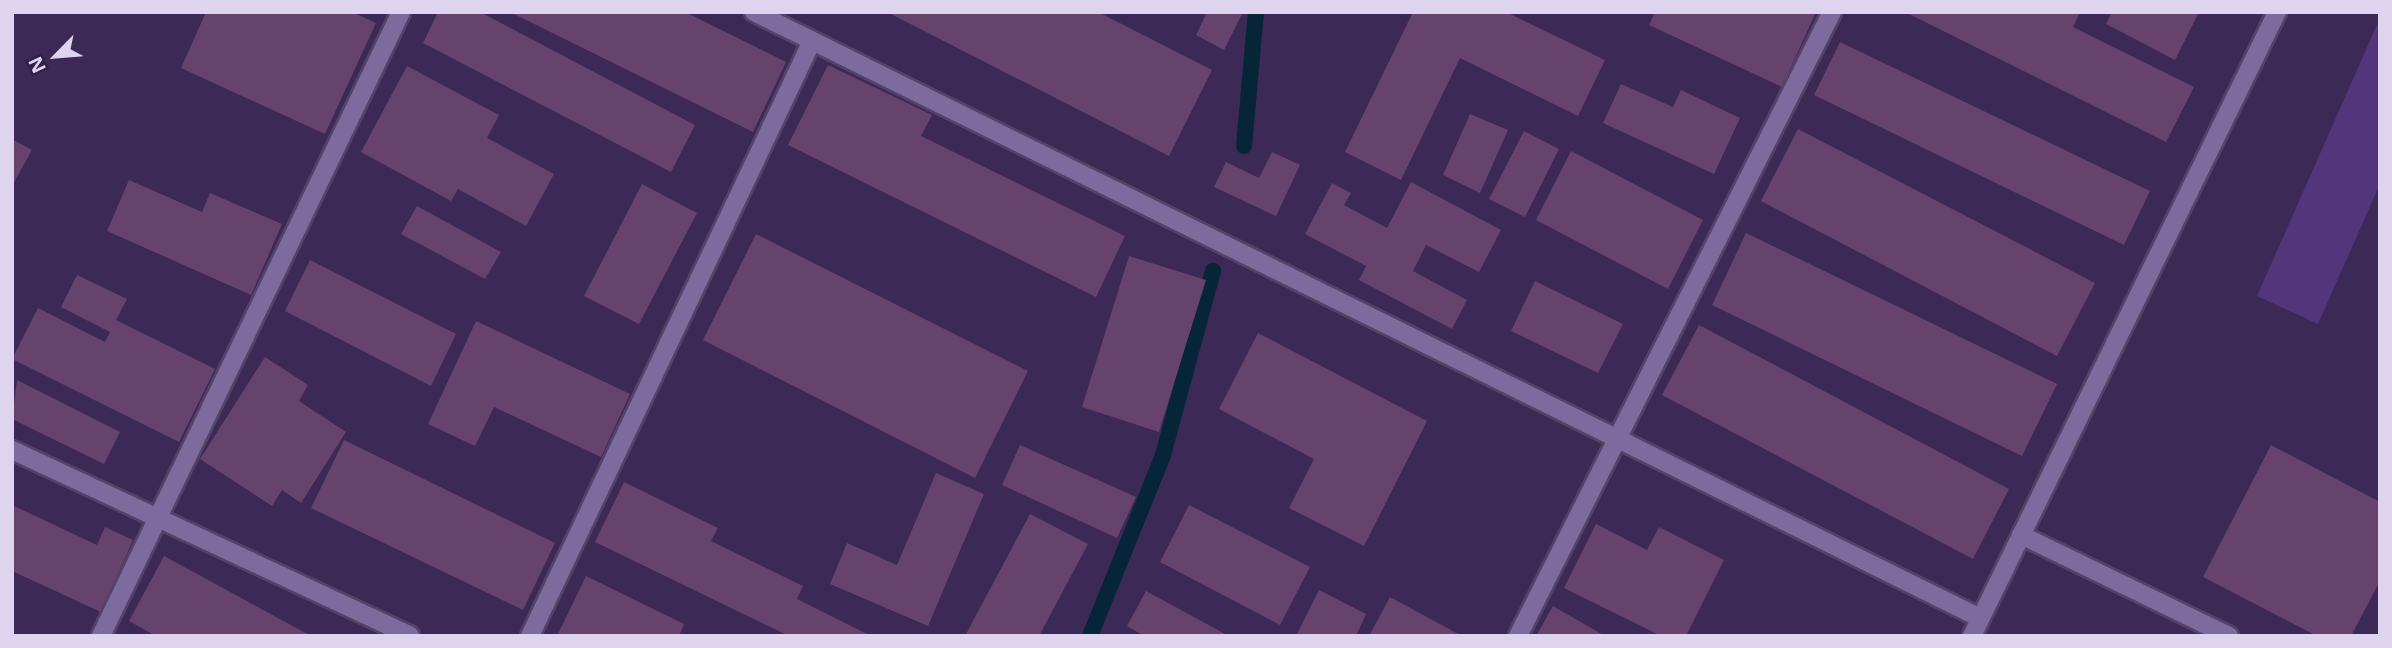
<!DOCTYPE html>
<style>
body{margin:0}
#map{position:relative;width:2392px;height:648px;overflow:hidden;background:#3c2956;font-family:"Noto Sans",sans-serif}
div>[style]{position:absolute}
.green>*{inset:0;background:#53357b}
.stream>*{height:16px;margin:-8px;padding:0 8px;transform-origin:8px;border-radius:8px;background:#072538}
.building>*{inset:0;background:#65436c}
.roads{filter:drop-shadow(2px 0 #544369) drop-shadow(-2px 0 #544369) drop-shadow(0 2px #544369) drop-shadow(0 -2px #544369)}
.street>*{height:18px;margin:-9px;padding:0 9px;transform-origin:9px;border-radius:9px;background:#7e6b9d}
.secondary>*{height:18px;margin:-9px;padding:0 9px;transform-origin:9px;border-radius:9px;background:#7e6b9d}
span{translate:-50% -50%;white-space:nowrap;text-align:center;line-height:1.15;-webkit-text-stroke:5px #321f4b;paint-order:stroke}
.frame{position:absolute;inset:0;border:14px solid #ded4f0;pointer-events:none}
.north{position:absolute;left:21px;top:21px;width:70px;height:70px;-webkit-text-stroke:5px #321f4b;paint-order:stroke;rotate:245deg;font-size:19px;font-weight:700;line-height:28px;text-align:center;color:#ded4f0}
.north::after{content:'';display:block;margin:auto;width:24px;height:32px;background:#ded4f0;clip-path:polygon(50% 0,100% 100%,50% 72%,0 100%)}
</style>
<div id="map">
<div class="green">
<i style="clip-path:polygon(2380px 18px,2380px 184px,2318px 324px,2257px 296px)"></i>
</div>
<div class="stream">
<i style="left:1244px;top:146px;width:135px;rotate:-84.9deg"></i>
<i style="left:1090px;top:636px;width:195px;rotate:-68deg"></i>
<i style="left:1163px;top:455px;width:191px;rotate:-74.8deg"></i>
</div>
<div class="building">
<i style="clip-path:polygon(206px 12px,352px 12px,376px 23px,325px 134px,181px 68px)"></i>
<i style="clip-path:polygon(438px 12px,480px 12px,695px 125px,671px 172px,423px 43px)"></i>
<i style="clip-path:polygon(510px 12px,685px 12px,786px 62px,753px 132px)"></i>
<i style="clip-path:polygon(887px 12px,1098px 12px,1212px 70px,1169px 156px)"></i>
<i style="clip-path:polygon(1207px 12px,1243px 12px,1224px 50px,1196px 35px)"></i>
<i style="clip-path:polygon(1413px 12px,1506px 12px,1605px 60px,1578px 116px,1460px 58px,1401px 180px,1345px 152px)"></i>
<i style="clip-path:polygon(1655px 12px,1816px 12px,1782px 87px,1649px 25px)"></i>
<i style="clip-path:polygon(1905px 12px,2080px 12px,2073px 27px,2194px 87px,2166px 142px)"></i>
<i style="clip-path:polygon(2112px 12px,2199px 12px,2175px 60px,2106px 24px)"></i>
<i style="clip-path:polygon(1840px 42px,2150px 191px,2124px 245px,1814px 95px)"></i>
<i style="clip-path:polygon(828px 65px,932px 115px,921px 136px,1125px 236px,1096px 297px,788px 145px)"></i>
<i style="clip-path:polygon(407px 66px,499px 115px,487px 138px,554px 174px,526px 226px,458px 189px,451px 201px,361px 152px)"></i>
<i style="clip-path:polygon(1621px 84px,1673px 107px,1681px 90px,1740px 118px,1714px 174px,1603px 123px)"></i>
<i style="clip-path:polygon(1470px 114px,1508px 130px,1480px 193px,1443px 175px)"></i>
<i style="clip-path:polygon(1798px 129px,2095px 283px,2057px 356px,1761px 201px)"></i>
<i style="clip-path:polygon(1524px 131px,1559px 149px,1525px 217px,1489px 199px)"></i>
<i style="clip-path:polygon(12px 139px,32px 150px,12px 186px)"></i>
<i style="clip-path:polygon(1571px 151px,1703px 220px,1668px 289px,1536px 220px)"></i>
<i style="clip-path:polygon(1272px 152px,1300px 165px,1276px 216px,1214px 187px,1226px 162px,1259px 178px)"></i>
<i style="clip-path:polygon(129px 180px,202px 212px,210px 193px,282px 224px,251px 295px,107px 231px)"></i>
<i style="clip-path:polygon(1411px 182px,1501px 230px,1479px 272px,1426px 245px,1413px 271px,1467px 300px,1452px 329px,1359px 280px,1366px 266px,1305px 234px,1332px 183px,1351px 193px,1344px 205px,1387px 228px)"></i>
<i style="clip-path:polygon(642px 184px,697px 213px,639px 324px,584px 296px)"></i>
<i style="clip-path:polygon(417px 206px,501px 252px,485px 279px,401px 234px)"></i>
<i style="clip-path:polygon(1746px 233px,2057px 384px,2022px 456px,1712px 305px)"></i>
<i style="clip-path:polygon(756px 234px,1028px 371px,975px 478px,703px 340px)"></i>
<i style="clip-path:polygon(1129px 256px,1206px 280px,1159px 432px,1082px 407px)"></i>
<i style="clip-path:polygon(310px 260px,456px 334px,431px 386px,285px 311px)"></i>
<i style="clip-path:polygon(77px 275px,127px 299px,116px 320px,215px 369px,179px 442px,12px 359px,38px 308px,105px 342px,110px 332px,61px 307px)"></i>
<i style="clip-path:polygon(1535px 281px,1623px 324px,1598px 373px,1511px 331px)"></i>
<i style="clip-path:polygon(476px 321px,630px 394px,601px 457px,494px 407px,475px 446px,428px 424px)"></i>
<i style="clip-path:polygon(1699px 325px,2009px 489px,1973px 559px,1662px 395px)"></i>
<i style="clip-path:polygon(1258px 333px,1427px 421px,1364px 546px,1289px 508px,1314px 459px,1219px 409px)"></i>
<i style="clip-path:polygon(265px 357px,308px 385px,299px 401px,346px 432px,301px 503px,282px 490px,272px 506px,200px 459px)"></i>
<i style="clip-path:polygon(17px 380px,120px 432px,104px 464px,12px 419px)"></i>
<i style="clip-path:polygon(344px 440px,555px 543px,523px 610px,311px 508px)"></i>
<i style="clip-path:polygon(1020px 445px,1136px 497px,1117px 538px,1002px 485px)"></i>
<i style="clip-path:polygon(2271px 445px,2380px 502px,2380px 581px,2351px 636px,2317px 636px,2203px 577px)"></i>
<i style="clip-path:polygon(936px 473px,984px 494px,928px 626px,830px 584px,847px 543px,897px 565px)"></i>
<i style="clip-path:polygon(624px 482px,718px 528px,711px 541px,803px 586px,797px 599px,871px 636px,789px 636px,595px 542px)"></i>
<i style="clip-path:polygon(12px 505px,97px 545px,105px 527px,133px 540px,101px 612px,12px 571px)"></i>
<i style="clip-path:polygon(1189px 505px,1310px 567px,1280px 625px,1160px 562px)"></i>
<i style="clip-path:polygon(1030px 514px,1088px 544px,1039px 636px,965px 636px)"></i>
<i style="clip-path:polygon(1596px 524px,1647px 550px,1659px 527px,1724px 560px,1686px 636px,1661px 636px,1564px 588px)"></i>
<i style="clip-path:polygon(164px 556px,311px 636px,156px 636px,129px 621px)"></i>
<i style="clip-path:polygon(586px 576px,684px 624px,679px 636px,557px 636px)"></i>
<i style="clip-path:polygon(1319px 590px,1366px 614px,1356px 636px,1296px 636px)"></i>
<i style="clip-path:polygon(1146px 591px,1229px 636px,1144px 636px,1127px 626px)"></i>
<i style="clip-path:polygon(1390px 597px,1462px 636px,1369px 636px)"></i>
<i style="clip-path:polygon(1553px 606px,1605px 636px,1536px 636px)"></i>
</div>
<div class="roads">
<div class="street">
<i style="left:754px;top:12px;width:1368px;rotate:26.3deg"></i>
<i style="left:12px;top:450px;width:439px;rotate:25deg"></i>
<i style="left:2021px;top:535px;width:231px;rotate:25.9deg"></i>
<i style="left:101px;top:636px;width:692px;rotate:-64.32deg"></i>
<i style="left:530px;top:636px;width:658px;rotate:-64.64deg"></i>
<i style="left:1518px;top:636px;width:699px;rotate:-63.29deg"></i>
</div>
<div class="secondary">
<i style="left:1972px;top:636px;width:695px;rotate:-63.95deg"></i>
</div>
</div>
<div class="frame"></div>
<div class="north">N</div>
</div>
